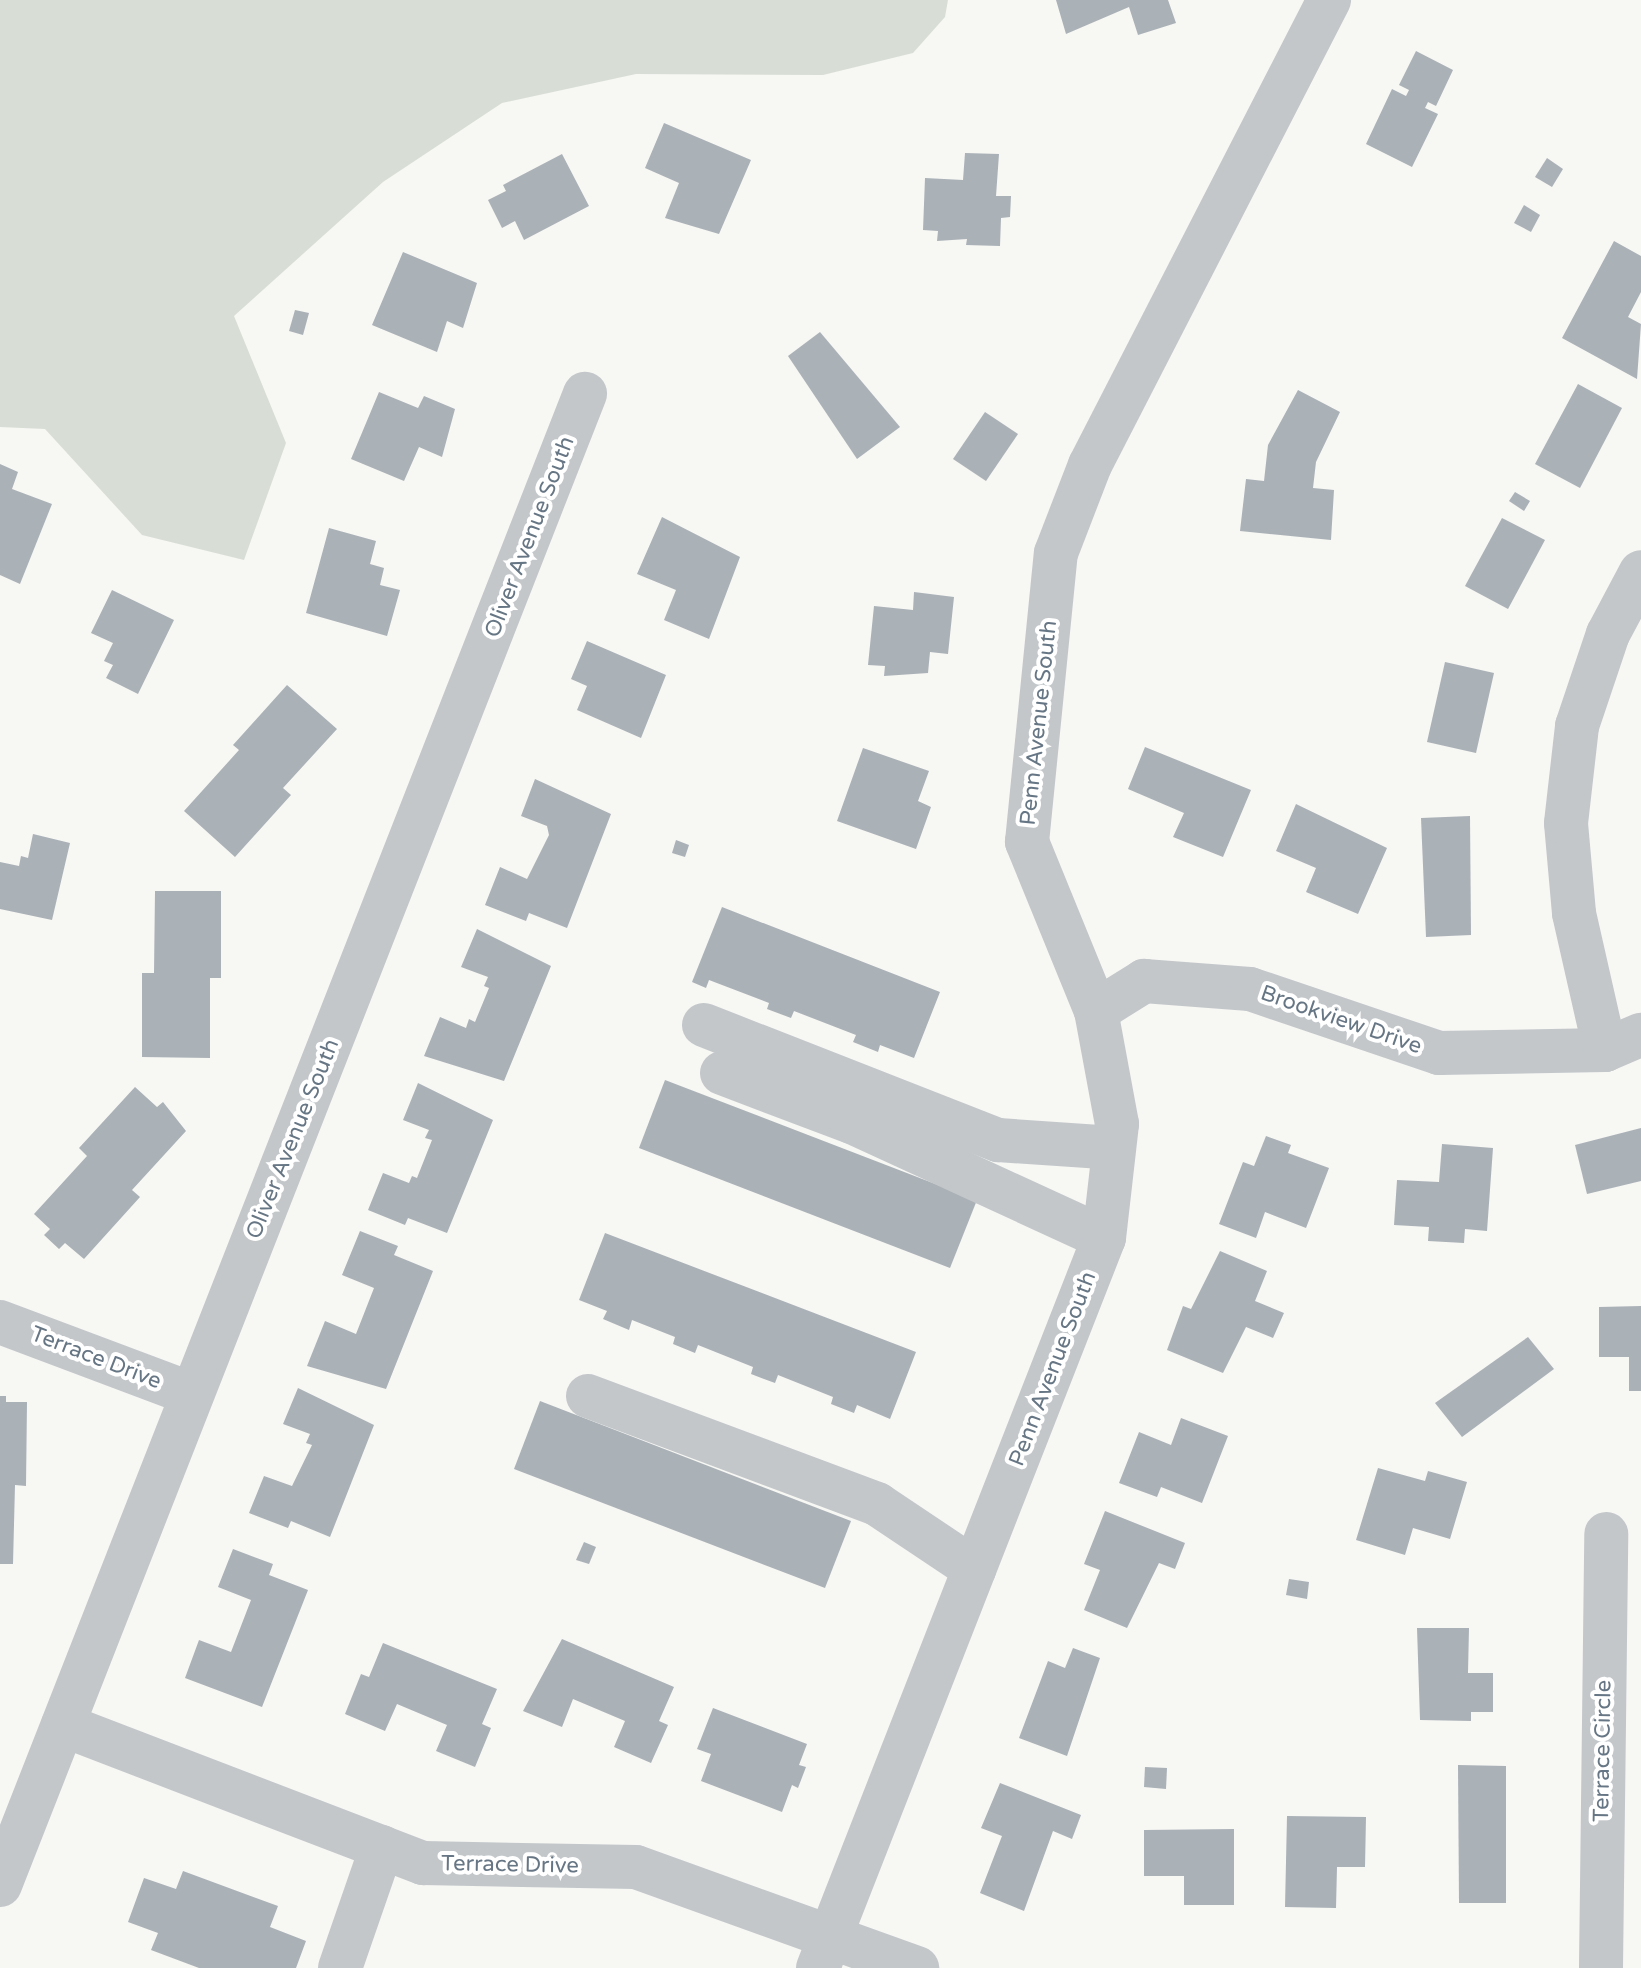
<!DOCTYPE html>
<style>
body{margin:0}
#map{position:relative;width:1641px;height:1968px;overflow:hidden;background:#f7f7f4;font-family:"Varela Round",sans-serif}
div>[style]{position:absolute}
.green>*{inset:0;background:#d8ded5}
.building>*{inset:0;background:#aab1b7}
.minor>*{height:44px;margin:-22px;padding:0 22px;transform-origin:22px;border-radius:22px;background:#c3c7ca}
span{translate:-50% -50%;white-space:nowrap;text-align:center;line-height:1.15;-webkit-text-stroke:8px #fff;paint-order:stroke}
.street-label{font-size:22px;color:#677684}
</style>
<div id="map">
<div class="green">
<i style="clip-path:polygon(0 0,948px 0,945px 17px,913px 53px,823px 75px,636px 74px,502px 103px,383px 182px,234px 316px,286px 443px,244px 560px,142px 535px,45px 429px,0 427px)"></i>
</div>
<div class="building">
<i style="clip-path:polygon(1056px 0,1168px 0,1176px 23px,1138px 35px,1129px 7px,1066px 34px)"></i>
<i style="clip-path:polygon(1416px 51px,1453px 70px,1436px 106px,1428px 102px,1425px 108px,1438px 114px,1412px 167px,1366px 144px,1392px 89px,1406px 96px,1409px 90px,1399px 85px)"></i>
<i style="clip-path:polygon(664px 123px,751px 160px,719px 234px,665px 218px,679px 183px,645px 168px)"></i>
<i style="clip-path:polygon(965px 153px,999px 154px,996px 196px,1011px 196px,1010px 217px,1001px 218px,1000px 246px,966px 245px,967px 239px,937px 241px,938px 231px,923px 230px,925px 178px,963px 180px)"></i>
<i style="clip-path:polygon(562px 154px,589px 206px,524px 240px,515px 221px,502px 228px,488px 200px,506px 191px,503px 185px)"></i>
<i style="clip-path:polygon(1547px 158px,1563px 169px,1552px 187px,1535px 177px)"></i>
<i style="clip-path:polygon(1524px 205px,1540px 215px,1531px 232px,1514px 223px)"></i>
<i style="clip-path:polygon(1614px 241px,1641px 256px,1641px 292px,1628px 317px,1641px 324px,1637px 379px,1562px 338px)"></i>
<i style="clip-path:polygon(403px 252px,477px 283px,463px 328px,447px 321px,437px 352px,372px 325px)"></i>
<i style="clip-path:polygon(295px 310px,309px 313px,303px 335px,289px 331px)"></i>
<i style="clip-path:polygon(820px 332px,900px 427px,857px 459px,788px 356px)"></i>
<i style="clip-path:polygon(1578px 384px,1622px 408px,1580px 488px,1535px 464px)"></i>
<i style="clip-path:polygon(1298px 390px,1340px 412px,1316px 462px,1313px 488px,1334px 490px,1331px 540px,1240px 531px,1246px 479px,1264px 481px,1268px 445px)"></i>
<i style="clip-path:polygon(379px 392px,418px 408px,424px 396px,455px 409px,442px 457px,419px 447px,404px 481px,351px 459px)"></i>
<i style="clip-path:polygon(985px 412px,1018px 434px,986px 481px,953px 459px)"></i>
<i style="clip-path:polygon(0 464px,18px 472px,12px 489px,52px 504px,20px 584px,0 575px)"></i>
<i style="clip-path:polygon(1515px 492px,1530px 501px,1524px 511px,1509px 501px)"></i>
<i style="clip-path:polygon(662px 517px,740px 557px,709px 639px,664px 620px,676px 590px,637px 574px)"></i>
<i style="clip-path:polygon(1502px 518px,1545px 540px,1508px 609px,1465px 586px)"></i>
<i style="clip-path:polygon(329px 528px,376px 541px,370px 564px,384px 568px,380px 585px,400px 590px,387px 636px,306px 613px)"></i>
<i style="clip-path:polygon(112px 590px,174px 620px,138px 694px,106px 678px,113px 665px,104px 661px,113px 643px,91px 633px)"></i>
<i style="clip-path:polygon(914px 592px,954px 597px,948px 654px,930px 652px,928px 673px,884px 676px,885px 666px,868px 665px,874px 606px,913px 610px)"></i>
<i style="clip-path:polygon(587px 641px,666px 675px,641px 738px,577px 710px,587px 686px,571px 679px)"></i>
<i style="clip-path:polygon(1445px 662px,1494px 673px,1476px 753px,1427px 742px)"></i>
<i style="clip-path:polygon(287px 685px,337px 729px,283px 788px,291px 795px,235px 857px,184px 811px,239px 750px,233px 745px)"></i>
<i style="clip-path:polygon(1145px 747px,1251px 790px,1223px 857px,1173px 837px,1184px 813px,1128px 789px)"></i>
<i style="clip-path:polygon(863px 748px,929px 771px,918px 801px,931px 807px,916px 849px,837px 821px)"></i>
<i style="clip-path:polygon(535px 779px,611px 814px,567px 928px,529px 913px,526px 921px,485px 905px,500px 867px,527px 879px,549px 835px,547px 826px,521px 816px)"></i>
<i style="clip-path:polygon(1296px 804px,1387px 848px,1358px 914px,1306px 892px,1316px 868px,1276px 851px)"></i>
<i style="clip-path:polygon(1470px 816px,1471px 935px,1426px 937px,1421px 818px)"></i>
<i style="clip-path:polygon(33px 834px,70px 843px,52px 920px,0 909px,0 862px,19px 866px,21px 856px,28px 858px)"></i>
<i style="clip-path:polygon(676px 840px,689px 845px,685px 857px,672px 853px)"></i>
<i style="clip-path:polygon(155px 891px,221px 891px,221px 978px,210px 978px,210px 1058px,142px 1057px,142px 973px,154px 973px)"></i>
<i style="clip-path:polygon(722px 907px,940px 992px,914px 1058px,880px 1045px,878px 1052px,853px 1042px,856px 1035px,794px 1011px,791px 1018px,767px 1009px,769px 1003px,709px 980px,706px 988px,692px 982px)"></i>
<i style="clip-path:polygon(477px 929px,551px 966px,504px 1081px,424px 1056px,440px 1017px,466px 1028px,469px 1019px,475px 1022px,489px 988px,484px 986px,488px 977px,461px 967px)"></i>
<i style="clip-path:polygon(665px 1080px,977px 1200px,950px 1268px,639px 1148px)"></i>
<i style="clip-path:polygon(418px 1083px,493px 1120px,447px 1233px,408px 1218px,405px 1225px,368px 1210px,383px 1173px,409px 1183px,412px 1176px,417px 1178px,432px 1140px,425px 1138px,429px 1130px,403px 1120px)"></i>
<i style="clip-path:polygon(135px 1087px,157px 1107px,163px 1102px,186px 1131px,132px 1190px,140px 1197px,84px 1259px,65px 1243px,59px 1249px,44px 1235px,50px 1229px,34px 1214px,87px 1156px,79px 1148px)"></i>
<i style="clip-path:polygon(1641px 1128px,1641px 1181px,1587px 1194px,1575px 1145px)"></i>
<i style="clip-path:polygon(1266px 1136px,1291px 1145px,1288px 1153px,1329px 1168px,1306px 1228px,1265px 1212px,1256px 1238px,1219px 1224px,1243px 1162px,1254px 1166px)"></i>
<i style="clip-path:polygon(1442px 1144px,1493px 1148px,1487px 1231px,1465px 1229px,1464px 1243px,1428px 1241px,1429px 1227px,1394px 1225px,1397px 1180px,1439px 1182px)"></i>
<i style="clip-path:polygon(360px 1231px,398px 1246px,394px 1255px,433px 1271px,386px 1389px,307px 1366px,325px 1321px,356px 1334px,374px 1288px,342px 1275px)"></i>
<i style="clip-path:polygon(605px 1233px,916px 1352px,890px 1419px,857px 1405px,854px 1413px,831px 1404px,833px 1397px,778px 1375px,775px 1383px,751px 1374px,753px 1367px,698px 1345px,695px 1353px,673px 1344px,675px 1337px,632px 1320px,629px 1330px,603px 1319px,607px 1311px,579px 1300px)"></i>
<i style="clip-path:polygon(1220px 1251px,1267px 1271px,1255px 1301px,1284px 1313px,1273px 1338px,1246px 1327px,1223px 1373px,1167px 1350px,1183px 1306px,1191px 1309px)"></i>
<i style="clip-path:polygon(1641px 1306px,1641px 1391px,1629px 1391px,1629px 1357px,1599px 1357px,1599px 1307px)"></i>
<i style="clip-path:polygon(1528px 1337px,1554px 1369px,1462px 1437px,1435px 1403px)"></i>
<i style="clip-path:polygon(298px 1388px,374px 1425px,330px 1537px,291px 1521px,288px 1528px,249px 1513px,264px 1476px,292px 1486px,312px 1445px,306px 1443px,310px 1434px,283px 1424px)"></i>
<i style="clip-path:polygon(0 1396px,6px 1396px,6px 1402px,27px 1402px,26px 1486px,15px 1485px,13px 1564px,0 1564px)"></i>
<i style="clip-path:polygon(540px 1401px,851px 1521px,825px 1588px,514px 1469px)"></i>
<i style="clip-path:polygon(1181px 1418px,1228px 1436px,1202px 1503px,1161px 1487px,1157px 1497px,1119px 1483px,1139px 1432px,1171px 1445px)"></i>
<i style="clip-path:polygon(1378px 1468px,1425px 1481px,1428px 1471px,1467px 1482px,1450px 1539px,1413px 1528px,1405px 1555px,1356px 1540px)"></i>
<i style="clip-path:polygon(1105px 1511px,1185px 1543px,1175px 1569px,1159px 1563px,1127px 1628px,1084px 1610px,1100px 1570px,1084px 1564px)"></i>
<i style="clip-path:polygon(584px 1542px,596px 1547px,589px 1564px,576px 1560px)"></i>
<i style="clip-path:polygon(233px 1549px,273px 1564px,269px 1575px,308px 1590px,262px 1707px,185px 1678px,199px 1640px,231px 1652px,251px 1600px,218px 1587px)"></i>
<i style="clip-path:polygon(1289px 1579px,1309px 1582px,1307px 1599px,1286px 1595px)"></i>
<i style="clip-path:polygon(1417px 1628px,1469px 1628px,1468px 1673px,1493px 1673px,1493px 1712px,1471px 1712px,1471px 1721px,1420px 1720px)"></i>
<i style="clip-path:polygon(562px 1639px,674px 1687px,659px 1721px,668px 1725px,651px 1763px,614px 1747px,625px 1721px,573px 1699px,562px 1727px,523px 1711px)"></i>
<i style="clip-path:polygon(383px 1643px,497px 1689px,482px 1724px,491px 1728px,475px 1767px,436px 1751px,447px 1725px,397px 1704px,385px 1731px,345px 1714px,361px 1674px,369px 1677px)"></i>
<i style="clip-path:polygon(1073px 1648px,1100px 1658px,1067px 1756px,1019px 1738px,1048px 1661px,1065px 1668px)"></i>
<i style="clip-path:polygon(713px 1708px,807px 1744px,799px 1765px,806px 1767px,798px 1788px,792px 1785px,782px 1812px,701px 1781px,711px 1754px,697px 1749px)"></i>
<i style="clip-path:polygon(1458px 1765px,1506px 1766px,1506px 1903px,1459px 1903px)"></i>
<i style="clip-path:polygon(1145px 1767px,1167px 1768px,1166px 1789px,1144px 1787px)"></i>
<i style="clip-path:polygon(1000px 1783px,1081px 1815px,1072px 1839px,1053px 1831px,1024px 1911px,980px 1893px,1002px 1836px,981px 1828px)"></i>
<i style="clip-path:polygon(1287px 1816px,1366px 1817px,1365px 1867px,1337px 1867px,1336px 1908px,1285px 1907px)"></i>
<i style="clip-path:polygon(1234px 1829px,1234px 1905px,1184px 1905px,1184px 1876px,1144px 1876px,1144px 1830px)"></i>
<i style="clip-path:polygon(183px 1871px,278px 1906px,270px 1927px,306px 1941px,296px 1968px,199px 1968px,151px 1950px,158px 1933px,128px 1922px,144px 1878px,176px 1889px)"></i>
</div>
<div class="minor">
<i style="left:1096px;top:1011px;width:57px;rotate:-32deg"></i>
<i style="left:1144px;top:981px;width:106px;rotate:4.3deg"></i>
<i style="left:1250px;top:989px;width:200px;rotate:18.7deg"></i>
<i style="left:1439px;top:1053px;width:166px;rotate:-1deg"></i>
<i style="left:1605px;top:1050px;width:39px;rotate:-23deg"></i>
<i style="left:704px;top:1025px;width:316px;rotate:21.4deg"></i>
<i style="left:998px;top:1140px;width:116px;rotate:3.9deg"></i>
<i style="left:1605px;top:1050px;width:140px;rotate:-102.8deg"></i>
<i style="left:1574px;top:913px;width:90px;rotate:-95.1deg"></i>
<i style="left:1566px;top:823px;width:98px;rotate:-83.5deg"></i>
<i style="left:1577px;top:726px;width:97px;rotate:-71.4deg"></i>
<i style="left:1608px;top:634px;width:70px;rotate:-62deg"></i>
<i style="left:722px;top:1073px;width:139px;rotate:20.7deg"></i>
<i style="left:852px;top:1122px;width:277px;rotate:24.7deg"></i>
<i style="left:0;top:1322px;width:205px;rotate:20.6deg"></i>
<i style="left:588px;top:1396px;width:309px;rotate:20.5deg"></i>
<i style="left:877px;top:1504px;width:117px;rotate:33.8deg"></i>
<i style="left:63px;top:1725px;width:386px;rotate:21deg"></i>
<i style="left:423px;top:1863px;width:213px;rotate:1.1deg"></i>
<i style="left:636px;top:1867px;width:299px;rotate:19.8deg"></i>
<i style="left:0;top:1885px;width:1602px;rotate:-68.58deg"></i>
<i style="left:340px;top:1968px;width:128px;rotate:-70.9deg"></i>
<i style="left:818px;top:1968px;width:784px;rotate:-68.61deg"></i>
<i style="left:1104px;top:1238px;width:115px;rotate:-83.5deg"></i>
<i style="left:1117px;top:1124px;width:115px;rotate:-100.5deg"></i>
<i style="left:1096px;top:1011px;width:183px;rotate:-112.2deg"></i>
<i style="left:1027px;top:842px;width:290px;rotate:-84.3deg"></i>
<i style="left:1056px;top:553px;width:94px;rotate:-68.9deg"></i>
<i style="left:1090px;top:465px;width:523px;rotate:-62.8deg"></i>
<i style="left:1601px;top:1968px;width:434px;rotate:-89.3deg"></i>
</div>
<div class="street-label">
<span style="left:530px;top:537px;rotate:-69deg">Oliver Avenue South</span>
<span style="left:1039px;top:723px;rotate:-84deg">Penn Avenue South</span>
<span style="left:1341px;top:1020px;rotate:19deg">Brookview Drive</span>
<span style="left:293px;top:1139px;rotate:-68deg">Oliver Avenue South</span>
<span style="left:96px;top:1358px;rotate:21deg">Terrace Drive</span>
<span style="left:1053px;top:1369px;rotate:-69deg">Penn Avenue South</span>
<span style="left:1603px;top:1751px;rotate:-89deg">Terrace Circle</span>
<span style="left:510px;top:1865px;rotate:1deg">Terrace Drive</span>
</div>
</div>
